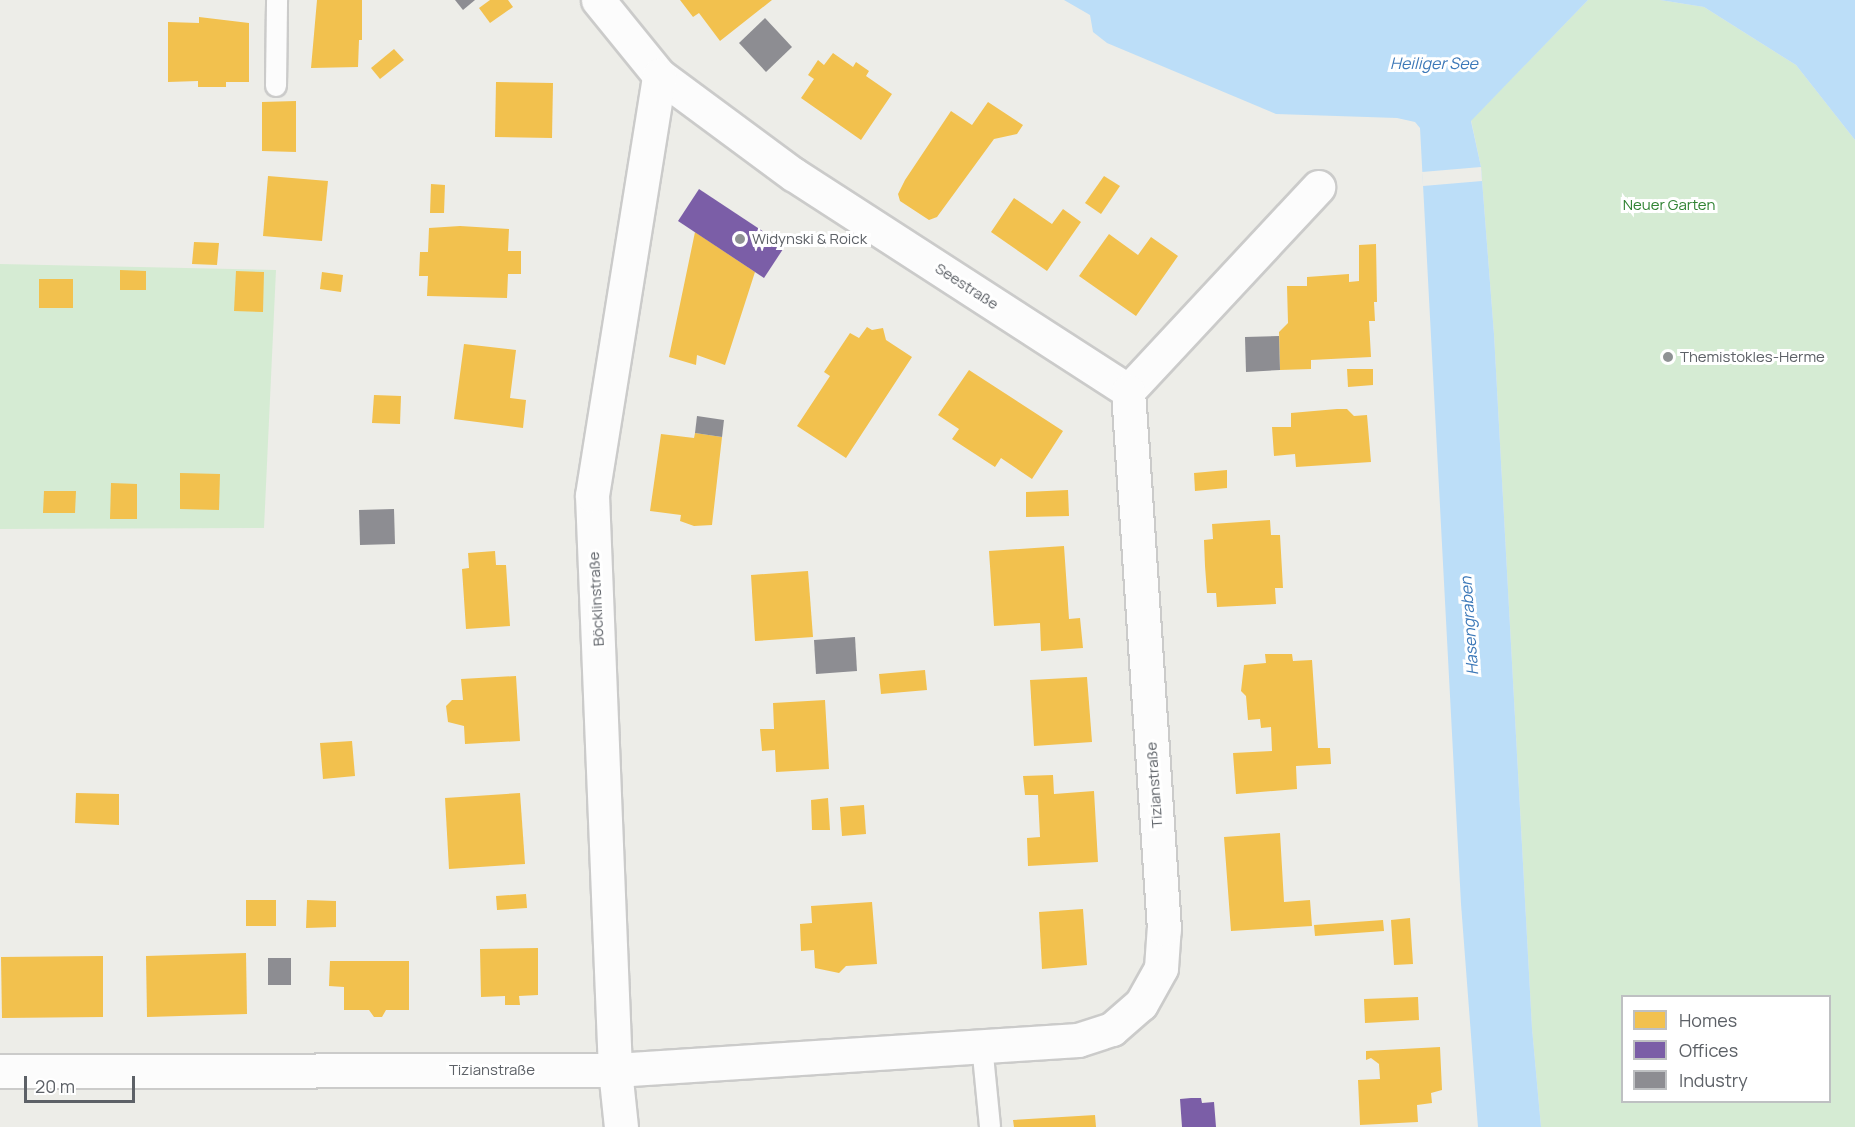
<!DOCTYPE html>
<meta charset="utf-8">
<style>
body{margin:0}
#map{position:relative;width:1855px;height:1127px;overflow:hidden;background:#edede8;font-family:Manrope,sans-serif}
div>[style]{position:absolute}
.green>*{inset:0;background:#d5ebd3}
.water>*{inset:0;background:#bcdef8}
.pier>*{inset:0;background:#edede8}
.homes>*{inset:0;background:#f2c14e}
.offices>*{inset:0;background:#7b5ea7}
.industry>*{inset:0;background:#8d8d92}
.roads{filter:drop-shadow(2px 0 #cbcbca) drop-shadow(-2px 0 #cbcbca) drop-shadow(0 2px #cbcbca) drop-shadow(0 -2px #cbcbca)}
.service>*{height:20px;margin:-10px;padding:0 10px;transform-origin:10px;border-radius:10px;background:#fcfcfc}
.minor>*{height:33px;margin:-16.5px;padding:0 16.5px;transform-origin:16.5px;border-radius:16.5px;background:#fcfcfc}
.dots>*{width:16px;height:16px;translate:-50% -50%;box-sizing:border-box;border:3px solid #fff;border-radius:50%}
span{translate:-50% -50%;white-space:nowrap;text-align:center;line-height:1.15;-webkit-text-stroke:6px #fff;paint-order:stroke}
.park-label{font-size:15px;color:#308333}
.poi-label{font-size:15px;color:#5d6167}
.left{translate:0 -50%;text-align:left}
.street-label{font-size:15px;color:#5d6167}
.water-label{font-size:16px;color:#3c78b8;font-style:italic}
.legend{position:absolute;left:1621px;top:995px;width:210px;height:108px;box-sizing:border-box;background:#fff;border:2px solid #bec0c2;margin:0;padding:8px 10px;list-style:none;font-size:18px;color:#5d6167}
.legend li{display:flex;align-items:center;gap:12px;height:30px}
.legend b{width:30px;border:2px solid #bec0c2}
.scale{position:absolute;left:24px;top:1076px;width:111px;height:27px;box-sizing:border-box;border:3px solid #5d6167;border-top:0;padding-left:8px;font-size:18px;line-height:21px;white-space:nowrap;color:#5d6167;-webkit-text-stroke:4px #fff;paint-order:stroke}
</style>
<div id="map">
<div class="green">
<i style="clip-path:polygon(evenodd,1588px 0,1660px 0,1704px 7px,1796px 65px,1855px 140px,1855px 1127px,1541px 1127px,1532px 1028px,1494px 334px,1481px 167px,1471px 120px,1588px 0,1622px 996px,1830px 996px,1830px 1102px,1622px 1102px,1622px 996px)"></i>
<i style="clip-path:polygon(0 264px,276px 270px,264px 528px,0 529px)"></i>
</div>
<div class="water">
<i style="clip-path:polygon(1064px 0,1588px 0,1471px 121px,1481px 167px,1494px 334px,1532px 1028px,1541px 1127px,1478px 1127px,1461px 904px,1420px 128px,1415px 122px,1397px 118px,1276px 114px,1107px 43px,1093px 32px,1090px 15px)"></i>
<i style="clip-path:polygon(1660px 0,1855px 0,1855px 140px,1796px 65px,1704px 7px)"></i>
</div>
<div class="pier">
<i style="clip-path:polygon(1481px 167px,1482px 181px,1423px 186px,1422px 172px)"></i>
</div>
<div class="homes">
<i style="clip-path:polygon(317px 0,362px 0,362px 40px,359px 40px,358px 67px,311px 68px)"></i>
<i style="clip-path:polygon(490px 0,508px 0,513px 7px,490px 23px,479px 8px)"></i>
<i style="clip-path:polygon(680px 0,772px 0,720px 41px,699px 13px,693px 17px)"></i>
<i style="clip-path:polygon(199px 17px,249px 23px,249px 82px,226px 82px,226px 87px,198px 87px,198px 81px,168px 82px,168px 22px,199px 23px)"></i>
<i style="clip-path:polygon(394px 49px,404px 60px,380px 79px,371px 68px)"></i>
<i style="clip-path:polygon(833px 53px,853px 67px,856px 62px,869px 71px,866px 76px,892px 94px,861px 140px,801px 98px,814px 79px,808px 75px,818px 60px,824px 65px)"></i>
<i style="clip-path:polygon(496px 82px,553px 83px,552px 138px,495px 137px)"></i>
<i style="clip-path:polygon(296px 101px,296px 152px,262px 151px,262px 102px)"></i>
<i style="clip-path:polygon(988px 102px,1023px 125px,1017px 134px,994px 139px,937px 217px,929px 220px,900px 201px,898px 194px,905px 180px,951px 111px,972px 125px)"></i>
<i style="clip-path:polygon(268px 176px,328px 181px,322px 241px,263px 236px)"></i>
<i style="clip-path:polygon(1104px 176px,1120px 186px,1101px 214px,1085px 203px)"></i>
<i style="clip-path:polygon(431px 184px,445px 185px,444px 213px,430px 213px)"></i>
<i style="clip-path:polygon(1014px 198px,1052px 224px,1063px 209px,1081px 222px,1047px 271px,991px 232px)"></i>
<i style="clip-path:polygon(460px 226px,509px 229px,508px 251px,521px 251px,521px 274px,508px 274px,507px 298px,427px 296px,428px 276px,419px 276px,420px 252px,428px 252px,429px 228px)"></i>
<i style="clip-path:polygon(695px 232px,755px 272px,725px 365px,697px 355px,696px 365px,669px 357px)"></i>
<i style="clip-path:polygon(1109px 234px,1138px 255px,1151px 237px,1178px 256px,1136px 316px,1079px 276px)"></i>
<i style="clip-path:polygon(194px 242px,219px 243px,217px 265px,192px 264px)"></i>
<i style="clip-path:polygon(1376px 244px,1377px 302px,1374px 302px,1375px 321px,1369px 321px,1371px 357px,1311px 360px,1311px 369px,1280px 370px,1279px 332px,1288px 323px,1287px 286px,1307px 286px,1307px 277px,1349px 274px,1349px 282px,1359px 281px,1359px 245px)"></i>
<i style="clip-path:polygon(120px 270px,146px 271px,146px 290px,120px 290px)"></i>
<i style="clip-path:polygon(236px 271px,264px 272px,263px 312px,234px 311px)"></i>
<i style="clip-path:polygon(322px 272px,343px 275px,341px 292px,320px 289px)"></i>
<i style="clip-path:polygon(39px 279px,73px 279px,73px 308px,39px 308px)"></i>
<i style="clip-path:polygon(867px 327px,872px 330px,883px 328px,886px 340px,912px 357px,846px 458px,797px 426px,830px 376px,824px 372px,850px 333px,859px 338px)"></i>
<i style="clip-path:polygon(464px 344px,516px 350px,510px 398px,526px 400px,523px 428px,454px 419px)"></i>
<i style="clip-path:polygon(1347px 369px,1373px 369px,1373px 385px,1348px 387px)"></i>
<i style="clip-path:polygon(969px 370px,1063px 431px,1032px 479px,1001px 458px,995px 467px,952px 439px,959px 429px,938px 415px)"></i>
<i style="clip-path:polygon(374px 395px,401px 396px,400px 424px,372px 423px)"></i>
<i style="clip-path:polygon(1337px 409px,1347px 409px,1354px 416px,1367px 415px,1371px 462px,1296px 467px,1295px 454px,1274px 456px,1272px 427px,1291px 427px,1291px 413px)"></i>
<i style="clip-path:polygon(695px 433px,722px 437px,712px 525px,694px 526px,680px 521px,681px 515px,650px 511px,661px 434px,694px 438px)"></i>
<i style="clip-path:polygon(1227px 470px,1227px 488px,1195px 491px,1194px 473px)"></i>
<i style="clip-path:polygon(180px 473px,220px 474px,219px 510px,180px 509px)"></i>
<i style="clip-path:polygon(111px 483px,137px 484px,137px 519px,110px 519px)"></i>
<i style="clip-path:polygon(1068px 490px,1069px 516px,1026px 517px,1026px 492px)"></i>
<i style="clip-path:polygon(44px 491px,76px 491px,75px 513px,43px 513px)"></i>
<i style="clip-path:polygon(1270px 520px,1271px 535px,1280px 535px,1283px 588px,1275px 588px,1276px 604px,1217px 607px,1216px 593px,1207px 593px,1205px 566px,1204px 540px,1213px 539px,1212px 524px)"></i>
<i style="clip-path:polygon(1064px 546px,1069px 619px,1080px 618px,1083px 648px,1041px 651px,1040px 623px,994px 626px,989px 551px)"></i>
<i style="clip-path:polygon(495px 551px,496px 565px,506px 565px,510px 626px,466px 629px,462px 569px,469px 568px,468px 553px)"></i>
<i style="clip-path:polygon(808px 571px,813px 637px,755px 641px,751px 575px)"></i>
<i style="clip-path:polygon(1265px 654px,1292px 654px,1293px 661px,1312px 660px,1318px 748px,1330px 748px,1331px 764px,1296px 766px,1297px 789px,1236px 794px,1233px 753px,1272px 751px,1271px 727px,1261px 728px,1260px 719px,1248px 720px,1246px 696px,1241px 691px,1244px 665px,1266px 663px)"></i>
<i style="clip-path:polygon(925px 670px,927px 690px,881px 694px,879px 674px)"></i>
<i style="clip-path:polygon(516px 676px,520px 741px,465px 744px,464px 726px,448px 722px,446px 706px,452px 700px,463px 700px,461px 679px)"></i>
<i style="clip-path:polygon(1087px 677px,1092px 742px,1034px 746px,1030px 680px)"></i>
<i style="clip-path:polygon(825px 700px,829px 769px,776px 772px,775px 750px,762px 751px,760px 729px,774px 729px,773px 703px)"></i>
<i style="clip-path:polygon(352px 741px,355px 776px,323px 779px,320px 743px)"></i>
<i style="clip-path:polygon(1053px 775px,1054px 794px,1094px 791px,1098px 862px,1028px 866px,1027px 838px,1040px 837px,1038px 795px,1025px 795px,1023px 776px)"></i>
<i style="clip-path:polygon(76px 793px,119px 794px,119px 825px,75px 823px)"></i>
<i style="clip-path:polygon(520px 793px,525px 864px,449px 869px,445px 798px)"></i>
<i style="clip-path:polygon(828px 798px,830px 830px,812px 830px,811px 800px)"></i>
<i style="clip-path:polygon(864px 805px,866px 834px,842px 836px,840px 807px)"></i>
<i style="clip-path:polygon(1280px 833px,1284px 902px,1310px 900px,1312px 926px,1231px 931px,1224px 837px)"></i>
<i style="clip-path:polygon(526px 894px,527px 908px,497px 910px,496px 896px)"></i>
<i style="clip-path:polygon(246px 900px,276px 900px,276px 926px,246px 926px)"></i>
<i style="clip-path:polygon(307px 900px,336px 901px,336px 927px,306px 928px)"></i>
<i style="clip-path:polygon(872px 902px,877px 964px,846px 966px,839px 973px,815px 968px,814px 950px,801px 951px,800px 924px,812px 923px,811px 906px)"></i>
<i style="clip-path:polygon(1083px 909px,1087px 965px,1042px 969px,1039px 912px)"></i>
<i style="clip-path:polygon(1410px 918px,1413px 964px,1394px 965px,1391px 920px)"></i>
<i style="clip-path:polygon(1383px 920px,1384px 931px,1315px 936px,1314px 925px)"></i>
<i style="clip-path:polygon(538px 948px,538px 995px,519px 996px,520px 1005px,505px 1005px,505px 996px,481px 997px,480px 949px)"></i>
<i style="clip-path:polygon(246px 953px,247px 1014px,147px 1017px,146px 956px)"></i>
<i style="clip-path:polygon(103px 956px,103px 1017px,2px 1018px,1px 957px)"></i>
<i style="clip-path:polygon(330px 961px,409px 961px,409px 1010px,386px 1010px,382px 1017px,374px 1017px,369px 1010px,344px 1010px,344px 987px,329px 986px)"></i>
<i style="clip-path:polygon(1418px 997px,1419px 1020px,1365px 1023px,1364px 999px)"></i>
<i style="clip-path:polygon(1440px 1047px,1442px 1090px,1431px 1093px,1432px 1103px,1417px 1105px,1418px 1122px,1360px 1125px,1358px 1080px,1380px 1079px,1379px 1064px,1371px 1058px,1366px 1060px,1366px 1051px)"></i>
<i style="clip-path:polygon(1095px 1115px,1096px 1127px,1014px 1127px,1013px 1120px)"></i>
</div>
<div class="offices">
<i style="clip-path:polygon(699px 189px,785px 246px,764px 278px,678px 221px)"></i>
<i style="clip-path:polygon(1191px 1098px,1201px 1098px,1202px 1103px,1214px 1102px,1216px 1127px,1182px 1127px,1180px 1099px)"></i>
</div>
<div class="industry">
<i style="clip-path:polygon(455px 0,475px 0,463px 10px)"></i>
<i style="clip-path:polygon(765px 18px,792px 47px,766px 72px,739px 43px)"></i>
<i style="clip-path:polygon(1279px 336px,1280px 370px,1246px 372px,1245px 337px)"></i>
<i style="clip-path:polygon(697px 416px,724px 420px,722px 437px,695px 433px)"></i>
<i style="clip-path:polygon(394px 509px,395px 544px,360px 545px,359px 510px)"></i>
<i style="clip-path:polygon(855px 637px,857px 671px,816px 674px,814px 640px)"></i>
<i style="clip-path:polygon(268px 958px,291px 958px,291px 985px,268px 985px)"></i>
</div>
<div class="roads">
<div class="service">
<i style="left:276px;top:86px;width:86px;rotate:-89.3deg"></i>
<i style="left:982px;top:1045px;width:82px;rotate:84.4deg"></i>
</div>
<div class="minor">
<i style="left:598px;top:0;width:97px;rotate:50.9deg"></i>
<i style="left:659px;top:75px;width:167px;rotate:36.5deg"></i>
<i style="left:793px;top:174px;width:399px;rotate:32.9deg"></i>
<i style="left:1128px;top:391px;width:279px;rotate:-47deg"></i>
<i style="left:0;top:1071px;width:615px;rotate:-0.09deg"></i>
<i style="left:615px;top:1070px;width:464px;rotate:-3.7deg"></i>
<i style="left:1078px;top:1040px;width:36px;rotate:-18deg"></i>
<i style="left:1112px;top:1029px;width:38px;rotate:-41deg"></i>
<i style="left:1141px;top:1004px;width:41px;rotate:-60.9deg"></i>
<i style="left:1161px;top:968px;width:39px;rotate:-86deg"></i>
<i style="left:1164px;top:929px;width:539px;rotate:-93.83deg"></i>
<i style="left:621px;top:1127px;width:57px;rotate:-96deg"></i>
<i style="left:615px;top:1070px;width:575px;rotate:-92.29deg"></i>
<i style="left:592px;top:495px;width:425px;rotate:-80.9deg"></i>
</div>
</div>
<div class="dots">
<i style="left:740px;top:239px;background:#8f9294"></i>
<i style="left:1668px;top:357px;background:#8f9294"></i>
</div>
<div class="park-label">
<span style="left:1669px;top:205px">Neuer Garten</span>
</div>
<div class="poi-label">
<span class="left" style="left:752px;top:239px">Widynski &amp; Roick</span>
<span class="left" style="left:1680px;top:357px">Themistokles-Herme</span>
</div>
<div class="street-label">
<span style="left:967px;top:286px;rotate:33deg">Seestraße</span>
<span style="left:596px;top:599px;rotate:-93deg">Böcklinstraße</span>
<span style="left:1154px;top:785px;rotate:-94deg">Tizianstraße</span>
<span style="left:492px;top:1070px">Tizianstraße</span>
</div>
<div class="water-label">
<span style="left:1434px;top:63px">Heiliger See</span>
<span style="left:1469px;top:626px;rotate:-94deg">Hasengraben</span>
</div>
<ul class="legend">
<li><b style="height:16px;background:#f2c14e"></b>Homes</li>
<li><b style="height:16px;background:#7b5ea7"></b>Offices</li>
<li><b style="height:16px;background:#8d8d92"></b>Industry</li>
</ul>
<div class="scale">20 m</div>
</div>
